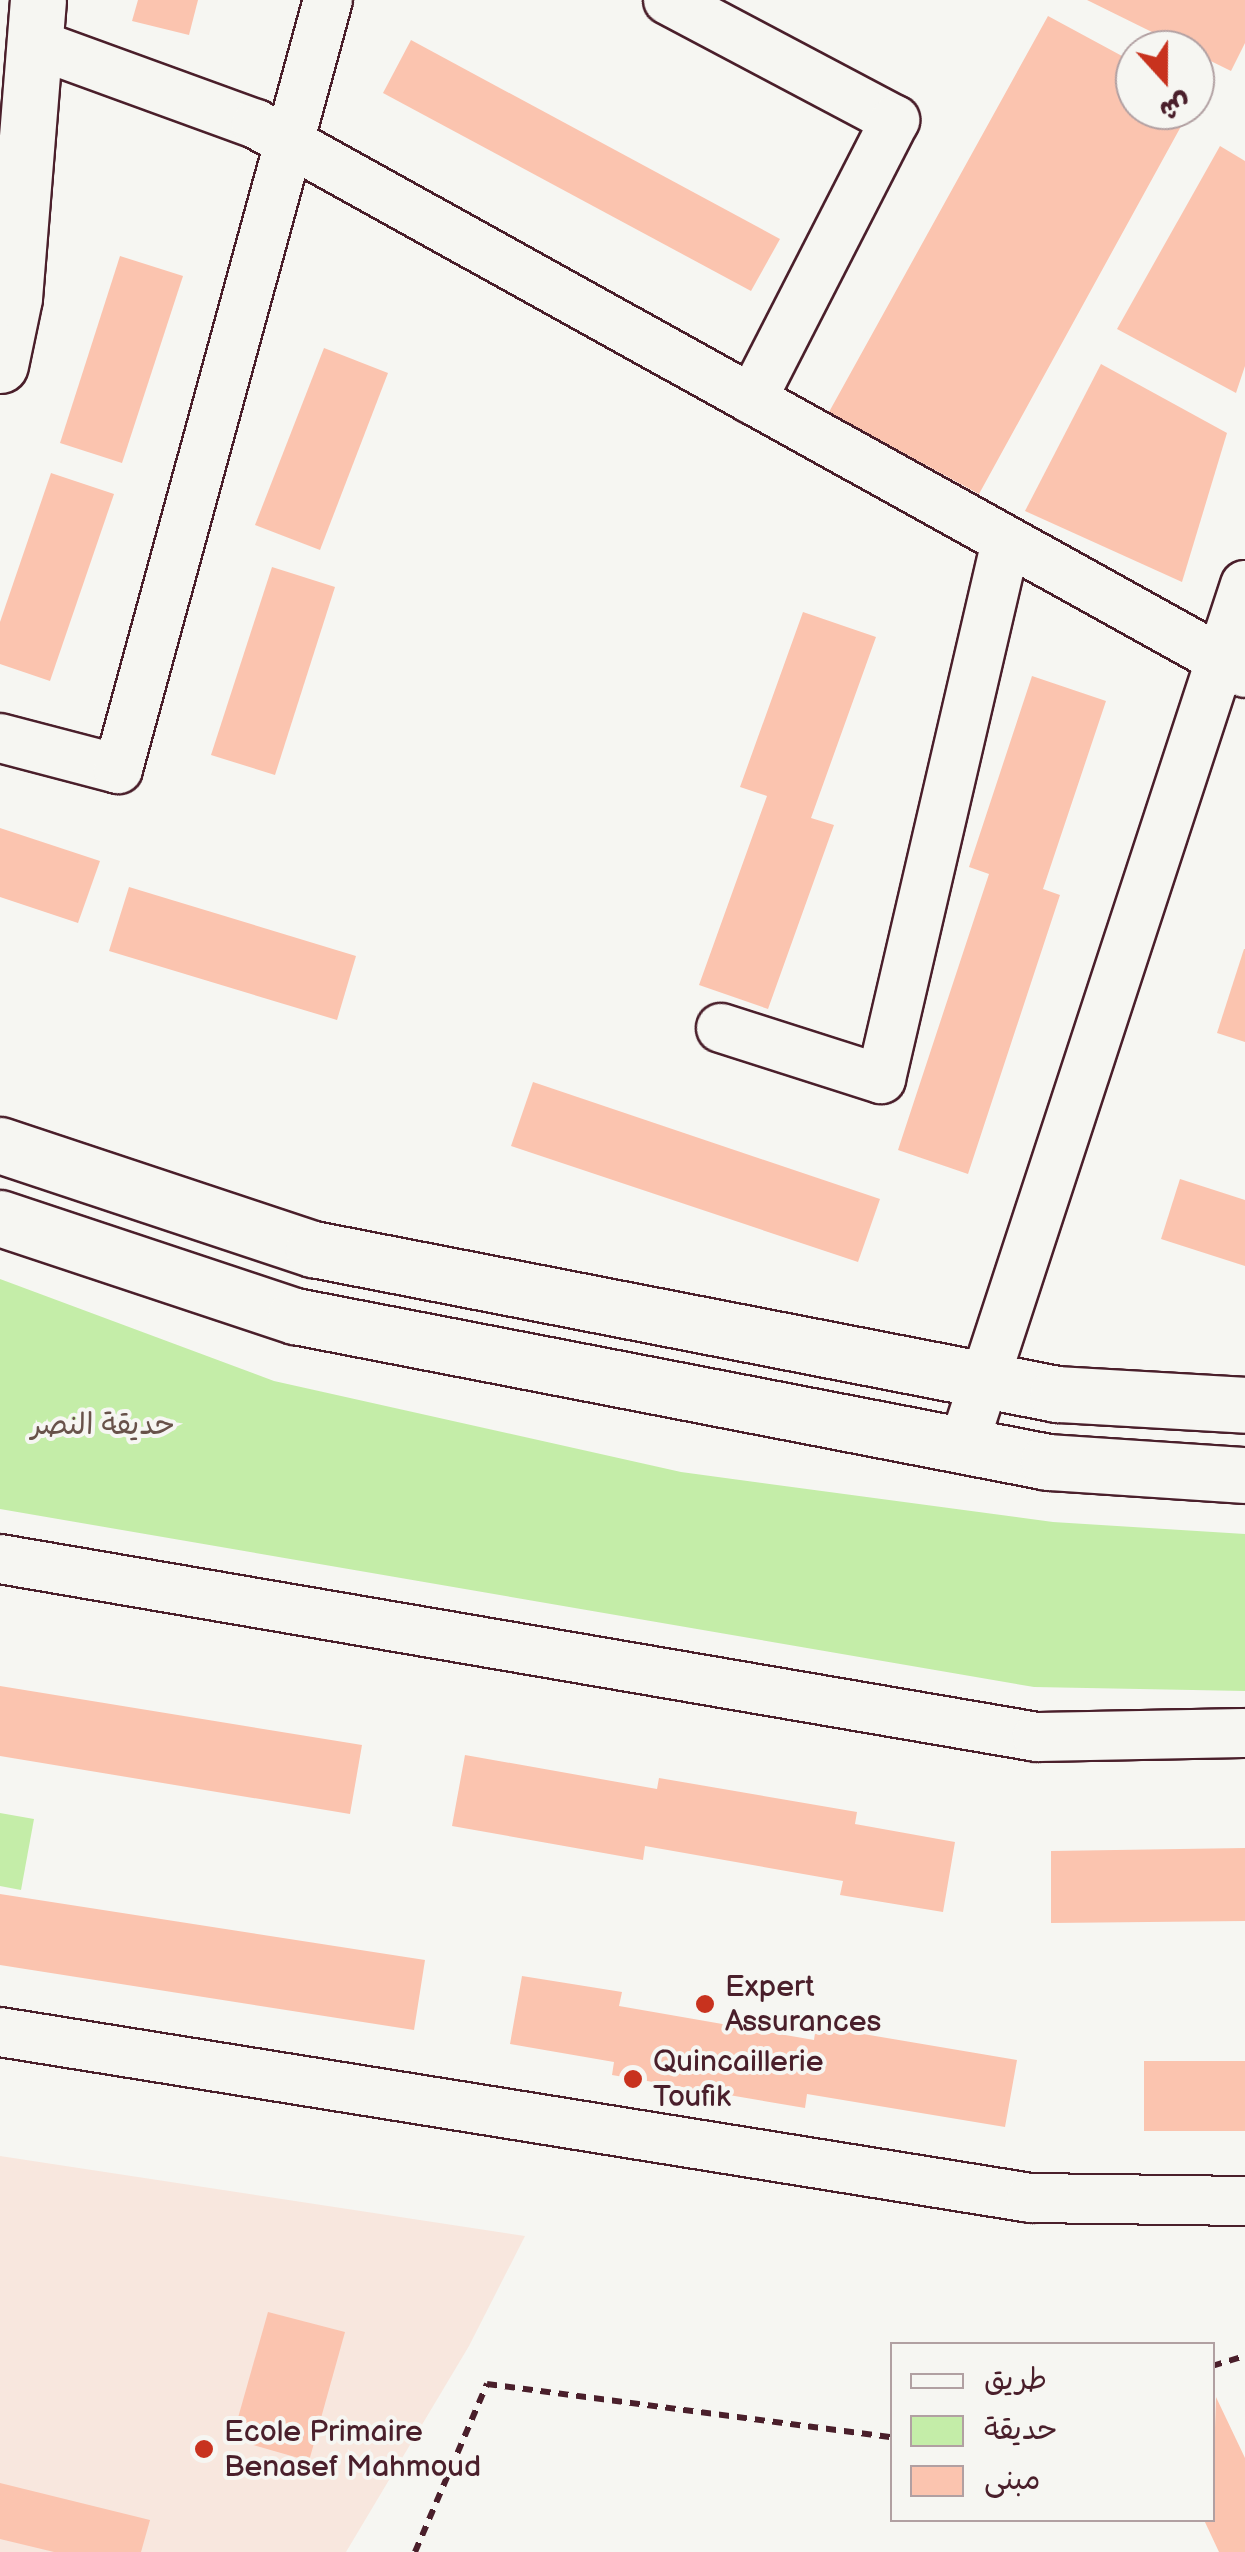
<!DOCTYPE html>
<meta charset="utf-8">
<style>
body{margin:0}
#map{position:relative;width:1245px;height:2552px;overflow:hidden;background:#f6f6f2;font-family:"Balsamiq Sans","Playpen Sans Arabic",sans-serif}
div>[style]{position:absolute}
.built>*{inset:0;background:#f8e7de}
.green>*{inset:0;background:#c4eda8}
.building>*{inset:0;background:#fbc4af}
.path>*{height:6px;margin-top:-3px;transform-origin:0;background:repeating-linear-gradient(90deg,#4a1f2b 0 10px,transparent 0 18px)}
.roads{filter:drop-shadow(2px 0 #4a1f2b) drop-shadow(-2px 0 #4a1f2b) drop-shadow(0 2px #4a1f2b) drop-shadow(0 -2px #4a1f2b)}
.minor>*{height:48px;margin:-24px;padding:0 24px;transform-origin:24px;border-radius:24px;background:#f6f6f2}
.tertiary>*{height:55px;margin:-27.5px;padding:0 27.5px;transform-origin:27.5px;border-radius:27.5px;background:#f6f6f2}
.primary>*{height:55px;margin:-27.5px;padding:0 27.5px;transform-origin:27.5px;border-radius:27.5px;background:#f6f6f2}
.dots>*{width:28px;height:28px;translate:-50% -50%;box-sizing:border-box;border:5px solid #f6f6f2;border-radius:50%}
span{translate:-50% -50%;white-space:nowrap;text-align:center;line-height:1.15;-webkit-text-stroke:8px #f6f6f2;paint-order:stroke}
.park-label{font-size:30px;color:#68524a}
.poi-label{font-size:30px;color:#4a1f2b}
.left{translate:0 -50%;text-align:left}
.legend{position:absolute;left:890px;top:2342px;width:325px;height:180px;box-sizing:border-box;background:#f6f6f2;border:2px solid #b1a0a2;margin:0;padding:12px 18px;list-style:none;font-size:30px;color:#4a1f2b}
.legend li{display:flex;align-items:center;gap:20px;height:50px}
.legend b{width:50px;border:2px solid #b1a0a2}
.north{position:absolute;left:1115px;top:30px;width:100px;height:100px;box-sizing:border-box;background:#f6f6f2;border:2px solid #b1a0a2;border-radius:50%;rotate:159deg;font-size:28px;font-weight:700;line-height:40px;text-align:center;color:#4a1f2b}
.north::after{content:'';display:block;margin:auto;width:35px;height:45px;background:#c8321e;clip-path:polygon(50% 0,100% 100%,50% 72%,0 100%)}
</style>
<div id="map">
<div class="built">
<i style="clip-path:polygon(0 2156px,525px 2236px,469px 2346px,346px 2552px,0 2552px)"></i>
</div>
<div class="green">
<i style="clip-path:polygon(0 1279px,274px 1381px,681px 1472px,1053px 1522px,1245px 1534px,1245px 1691px,1034px 1687px,0 1509px)"></i>
<i style="clip-path:polygon(0 1813px,34px 1819px,21px 1890px,0 1886px)"></i>
</div>
<div class="building">
<i style="clip-path:polygon(138px 0,198px 0,189px 35px,132px 21px)"></i>
<i style="clip-path:polygon(1087px 0,1245px 0,1245px 43px,1231px 71px)"></i>
<i style="clip-path:polygon(1048px 16px,1135px 63px,1135px 110px,1190px 110px,979px 494px,829px 412px)"></i>
<i style="clip-path:polygon(411px 40px,780px 239px,751px 291px,383px 93px)"></i>
<i style="clip-path:polygon(1220px 146px,1245px 161px,1245px 366px,1236px 393px,1117px 329px)"></i>
<i style="clip-path:polygon(120px 256px,183px 276px,122px 463px,60px 443px)"></i>
<i style="clip-path:polygon(324px 348px,388px 373px,320px 550px,255px 525px)"></i>
<i style="clip-path:polygon(1101px 364px,1227px 433px,1182px 582px,1025px 511px)"></i>
<i style="clip-path:polygon(51px 473px,114px 494px,50px 681px,0 664px,0 622px)"></i>
<i style="clip-path:polygon(272px 567px,335px 587px,275px 775px,211px 755px)"></i>
<i style="clip-path:polygon(803px 612px,876px 637px,811px 818px,834px 825px,768px 1009px,699px 985px,767px 796px,740px 787px)"></i>
<i style="clip-path:polygon(1032px 676px,1106px 701px,1043px 889px,1060px 895px,968px 1174px,898px 1150px,989px 874px,969px 867px)"></i>
<i style="clip-path:polygon(0 828px,100px 861px,78px 923px,0 897px)"></i>
<i style="clip-path:polygon(129px 887px,356px 956px,337px 1020px,109px 951px)"></i>
<i style="clip-path:polygon(1244px 949px,1245px 949px,1245px 1042px,1217px 1033px)"></i>
<i style="clip-path:polygon(533px 1082px,880px 1199px,858px 1262px,511px 1146px)"></i>
<i style="clip-path:polygon(1180px 1179px,1245px 1200px,1245px 1266px,1161px 1239px)"></i>
<i style="clip-path:polygon(0 1686px,362px 1745px,350px 1814px,0 1756px)"></i>
<i style="clip-path:polygon(465px 1755px,657px 1789px,659px 1778px,857px 1812px,855px 1824px,955px 1842px,943px 1912px,840px 1895px,843px 1881px,645px 1846px,643px 1860px,452px 1826px)"></i>
<i style="clip-path:polygon(1245px 1848px,1245px 1921px,1051px 1923px,1051px 1851px)"></i>
<i style="clip-path:polygon(0 1894px,425px 1960px,414px 2030px,0 1965px)"></i>
<i style="clip-path:polygon(522px 1976px,622px 1992px,619px 2006px,814px 2040px,816px 2026px,1017px 2060px,1005px 2127px,807px 2094px,805px 2108px,612px 2075px,614px 2062px,510px 2044px)"></i>
<i style="clip-path:polygon(1144px 2061px,1245px 2061px,1245px 2131px,1144px 2131px)"></i>
<i style="clip-path:polygon(268px 2312px,345px 2332px,309px 2461px,232px 2439px)"></i>
<i style="clip-path:polygon(1216px 2397px,1245px 2458px,1245px 2552px,1219px 2552px,1204px 2520px,1212px 2520px)"></i>
<i style="clip-path:polygon(0 2483px,150px 2520px,141px 2552px,54px 2552px,0 2539px)"></i>
</div>
<div class="path">
<i style="left:1212px;top:2366px;width:34px;rotate:-17deg"></i>
<i style="left:415px;top:2552px;width:183px;rotate:-66.8deg"></i>
<i style="left:487px;top:2384px;width:408px;rotate:7.5deg"></i>
</div>
<div class="roads">
<div class="minor">
<i style="left:668px;top:0;width:257px;rotate:27.9deg"></i>
<i style="left:895px;top:120px;width:314px;rotate:117.1deg"></i>
<i style="left:36px;top:44px;width:234px;rotate:20deg"></i>
<i style="left:256px;top:124px;width:1131px;rotate:29.03deg"></i>
<i style="left:0;top:738px;width:122px;rotate:14.7deg"></i>
<i style="left:118px;top:769px;width:797px;rotate:-74.73deg"></i>
<i style="left:721px;top:1028px;width:168px;rotate:17.7deg"></i>
<i style="left:881px;top:1079px;width:552px;rotate:-76.92deg"></i>
<i style="left:963px;top:1446px;width:906px;rotate:-71.87deg"></i>
<i style="left:0;top:1559px;width:1052px;rotate:9.74deg"></i>
<i style="left:1037px;top:1737px;width:208px;rotate:-1.1deg"></i>
<i style="left:0;top:2032px;width:1044px;rotate:9.15deg"></i>
<i style="left:1031px;top:2198px;width:214px;rotate:0.8deg"></i>
</div>
<div class="tertiary">
<i style="left:0;top:365px;width:68px;rotate:-78.2deg"></i>
<i style="left:14px;top:298px;width:299px;rotate:-85.4deg"></i>
</div>
<div class="primary">
<i style="left:0;top:1145px;width:330px;rotate:18.4deg"></i>
<i style="left:313px;top:1249px;width:758px;rotate:11.03deg"></i>
<i style="left:1057px;top:1394px;width:188px;rotate:3.3deg"></i>
<i style="left:0;top:1218px;width:311px;rotate:18.4deg"></i>
<i style="left:295px;top:1316px;width:767px;rotate:10.97deg"></i>
<i style="left:1048px;top:1462px;width:197px;rotate:3.8deg"></i>
</div>
</div>
<div class="dots">
<i style="left:705px;top:2004px;background:#c8321e"></i>
<i style="left:633px;top:2079px;background:#c8321e"></i>
<i style="left:204px;top:2449px;background:#c8321e"></i>
</div>
<div class="park-label">
<span style="left:103px;top:1425px">حديقة النصر</span>
</div>
<div class="poi-label">
<span class="left" style="left:725px;top:2004px">Expert<br>Assurances</span>
<span class="left" style="left:653px;top:2079px">Quincaillerie<br>Toufik</span>
<span class="left" style="left:224px;top:2449px">Ecole Primaire<br>Benasef Mahmoud</span>
</div>
<ul class="legend">
<li><b style="height:12px;background:#f6f6f2"></b>طريق</li>
<li><b style="height:28px;background:#c4eda8"></b>حديقة</li>
<li><b style="height:28px;background:#fbc4af"></b>مبنى</li>
</ul>
<div class="north">ش</div>
</div>
